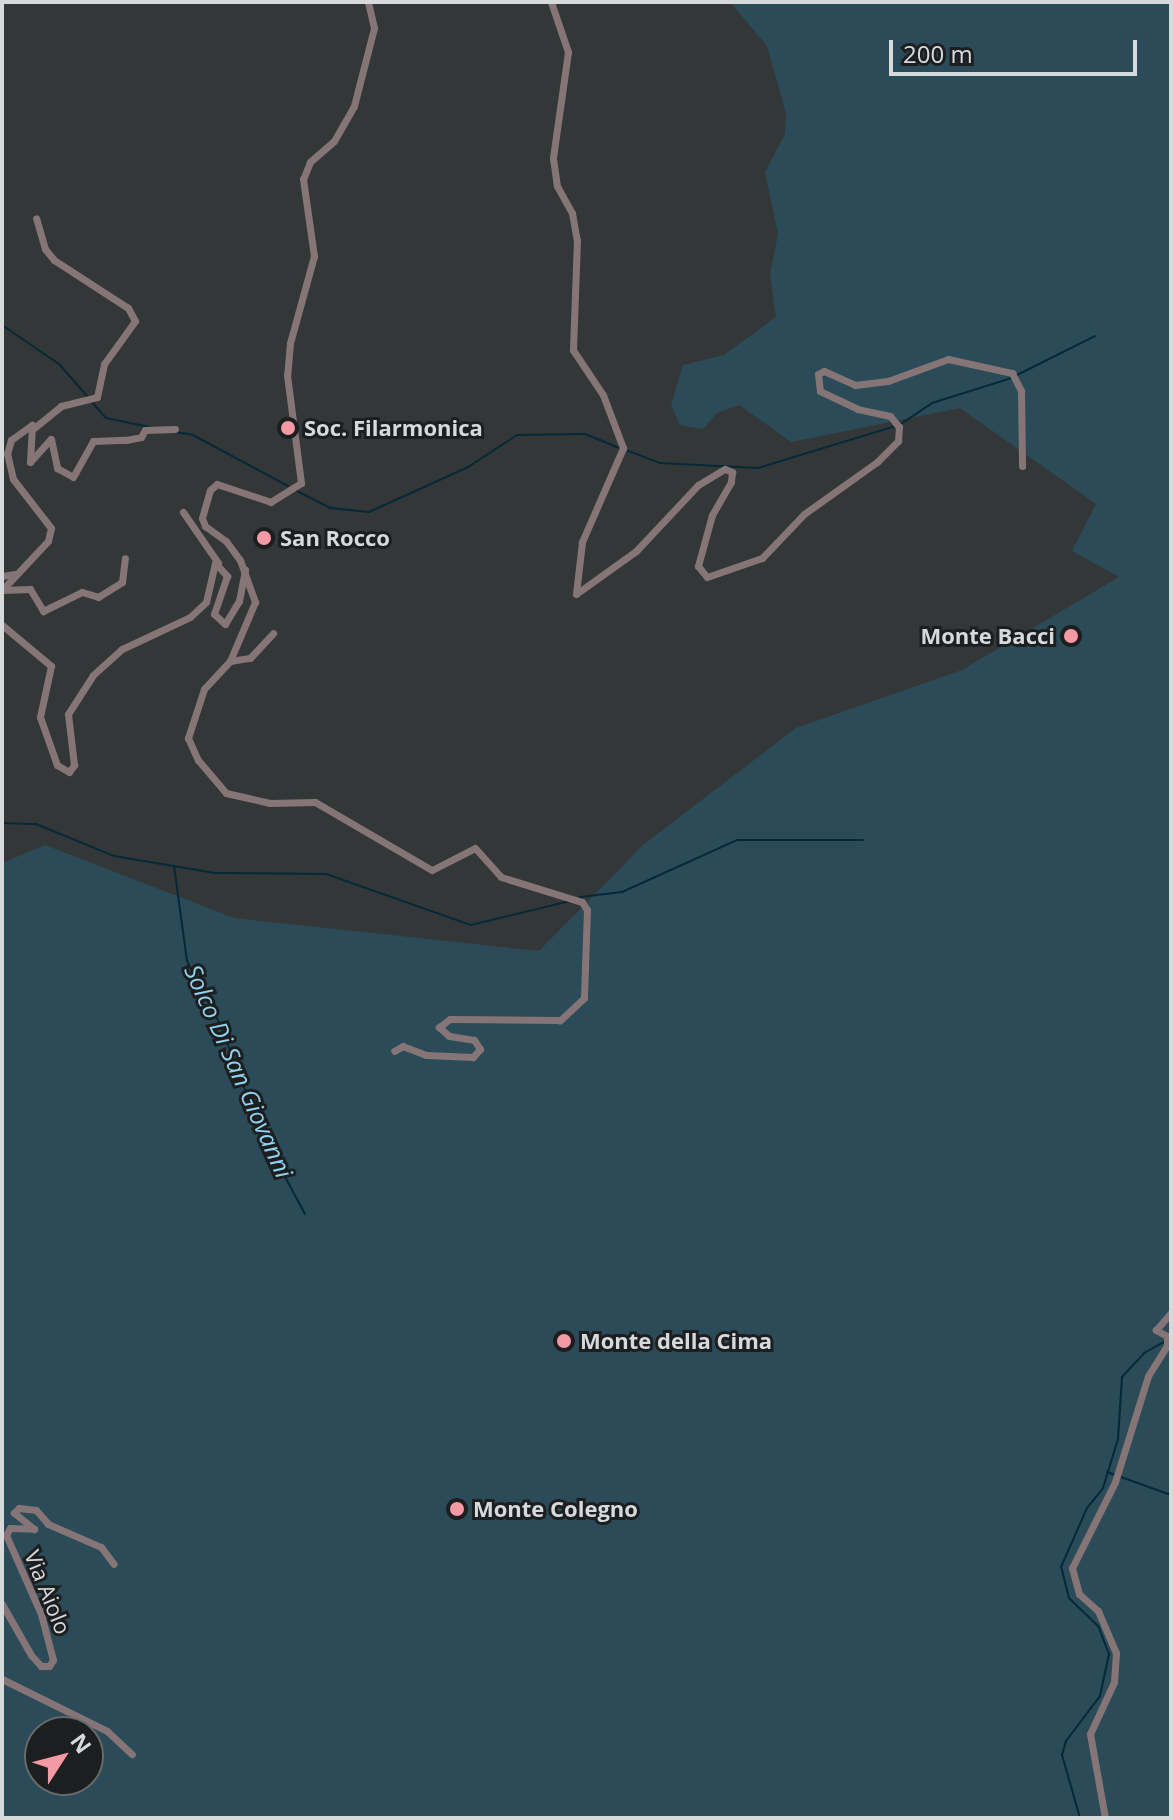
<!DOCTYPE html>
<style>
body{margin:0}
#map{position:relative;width:1173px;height:1820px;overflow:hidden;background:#343738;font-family:"Open Sans",sans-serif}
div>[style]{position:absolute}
.green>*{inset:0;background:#2b4b58}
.stream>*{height:2px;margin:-1px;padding:0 1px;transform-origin:1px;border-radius:1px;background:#052937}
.street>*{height:7px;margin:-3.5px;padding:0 3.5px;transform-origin:3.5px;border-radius:3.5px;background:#867577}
.dots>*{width:22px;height:22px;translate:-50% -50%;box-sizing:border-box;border:4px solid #1d1e1f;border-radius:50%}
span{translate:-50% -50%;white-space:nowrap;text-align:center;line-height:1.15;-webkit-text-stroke:6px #1d1e1f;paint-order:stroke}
.poi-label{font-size:22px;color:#d7d9da;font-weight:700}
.left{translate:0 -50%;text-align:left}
.right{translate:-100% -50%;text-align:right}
.street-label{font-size:22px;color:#d7d9da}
.water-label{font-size:24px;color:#91d2ef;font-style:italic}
.frame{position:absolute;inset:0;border:4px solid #d7d9da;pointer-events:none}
.north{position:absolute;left:24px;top:1716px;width:80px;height:80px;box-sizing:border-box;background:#1d1e1f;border:2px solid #67696a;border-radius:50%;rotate:54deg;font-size:22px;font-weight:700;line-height:32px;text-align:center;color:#d7d9da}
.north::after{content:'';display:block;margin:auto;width:28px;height:36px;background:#f49aa4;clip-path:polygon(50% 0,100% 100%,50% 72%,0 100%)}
.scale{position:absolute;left:889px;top:40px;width:248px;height:36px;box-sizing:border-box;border:4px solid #d7d9da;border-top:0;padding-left:10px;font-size:24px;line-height:28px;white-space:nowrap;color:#d7d9da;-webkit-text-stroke:6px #1d1e1f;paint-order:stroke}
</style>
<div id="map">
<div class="green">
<i style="clip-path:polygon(evenodd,730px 2px,1171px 2px,1171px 1818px,2px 1818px,2px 863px,45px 845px,234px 918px,539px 951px,643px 845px,796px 728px,962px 670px,1119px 577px,1072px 551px,1096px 504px,960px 408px,791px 442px,739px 405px,717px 413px,703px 429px,680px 425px,671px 405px,683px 365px,724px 355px,776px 317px,770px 274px,778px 234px,765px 172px,785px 134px,786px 113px,767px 46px,730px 2px,40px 1732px,88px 1732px,88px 1780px,40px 1780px,40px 1732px)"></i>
</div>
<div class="stream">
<i style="left:2px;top:325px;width:69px;rotate:34.4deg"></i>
<i style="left:59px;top:364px;width:44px;rotate:48.7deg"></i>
<i style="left:1017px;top:375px;width:87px;rotate:-26.6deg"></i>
<i style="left:92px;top:402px;width:21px;rotate:49deg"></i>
<i style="left:106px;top:418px;width:44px;rotate:11.8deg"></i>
<i style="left:901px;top:424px;width:37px;rotate:-34deg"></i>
<i style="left:932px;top:403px;width:84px;rotate:-17.4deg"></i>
<i style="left:175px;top:432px;width:18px;rotate:9deg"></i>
<i style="left:193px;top:435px;width:108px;rotate:28.2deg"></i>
<i style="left:626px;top:450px;width:36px;rotate:21deg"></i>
<i style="left:660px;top:463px;width:98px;rotate:2.9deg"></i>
<i style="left:758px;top:468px;width:143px;rotate:-17deg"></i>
<i style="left:297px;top:491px;width:38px;rotate:27deg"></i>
<i style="left:331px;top:508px;width:38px;rotate:6deg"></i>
<i style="left:369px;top:512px;width:109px;rotate:-24.4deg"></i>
<i style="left:468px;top:467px;width:59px;rotate:-33.1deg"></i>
<i style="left:517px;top:435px;width:68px;rotate:-0.8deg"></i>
<i style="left:585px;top:434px;width:38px;rotate:22deg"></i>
<i style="left:2px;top:823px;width:34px;rotate:2deg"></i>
<i style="left:36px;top:824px;width:84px;rotate:22.3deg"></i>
<i style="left:114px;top:856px;width:101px;rotate:9.6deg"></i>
<i style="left:214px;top:873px;width:112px;rotate:0.5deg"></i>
<i style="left:326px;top:874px;width:154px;rotate:19.4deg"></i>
<i style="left:471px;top:925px;width:102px;rotate:-13.6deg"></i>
<i style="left:174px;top:866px;width:96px;rotate:82.2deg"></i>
<i style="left:187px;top:961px;width:71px;rotate:62.4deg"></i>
<i style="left:220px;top:1024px;width:116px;rotate:69.2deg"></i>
<i style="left:261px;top:1132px;width:93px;rotate:61.8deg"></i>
<i style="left:580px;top:897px;width:42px;rotate:-6.8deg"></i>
<i style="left:622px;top:892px;width:126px;rotate:-24.3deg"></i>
<i style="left:737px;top:840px;width:126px"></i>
<i style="left:1107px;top:1472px;width:68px;rotate:19.8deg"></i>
<i style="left:1080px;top:1818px;width:66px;rotate:-105.9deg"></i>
<i style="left:1062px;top:1755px;width:15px;rotate:-74deg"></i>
<i style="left:1066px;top:1741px;width:56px;rotate:-52.9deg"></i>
<i style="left:1100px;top:1696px;width:43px;rotate:-77.9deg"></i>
<i style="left:1109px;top:1654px;width:30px;rotate:-111deg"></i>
<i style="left:1098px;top:1626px;width:40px;rotate:-136deg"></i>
<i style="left:1069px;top:1598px;width:32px;rotate:-104deg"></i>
<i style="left:1061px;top:1567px;width:64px;rotate:-66.2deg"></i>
<i style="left:1087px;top:1508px;width:26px;rotate:-51deg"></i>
<i style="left:1103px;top:1488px;width:51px;rotate:-73deg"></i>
<i style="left:1118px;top:1439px;width:62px;rotate:-86.3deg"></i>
<i style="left:1122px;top:1377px;width:33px;rotate:-47deg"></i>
<i style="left:1144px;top:1353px;width:25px;rotate:-29deg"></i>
</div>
<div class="street">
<i style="left:368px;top:2px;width:27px;rotate:77deg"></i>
<i style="left:374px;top:28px;width:81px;rotate:104.4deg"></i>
<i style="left:354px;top:106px;width:40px;rotate:119.7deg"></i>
<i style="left:334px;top:141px;width:32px;rotate:139deg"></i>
<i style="left:310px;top:162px;width:18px;rotate:112deg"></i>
<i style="left:303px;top:179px;width:78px;rotate:81.9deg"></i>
<i style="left:314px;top:256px;width:90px;rotate:105.4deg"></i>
<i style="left:290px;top:343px;width:32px;rotate:95deg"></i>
<i style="left:287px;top:375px;width:109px;rotate:82.6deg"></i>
<i style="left:301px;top:483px;width:36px;rotate:148deg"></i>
<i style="left:271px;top:502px;width:57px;rotate:-161.6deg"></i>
<i style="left:217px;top:484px;width:9px;rotate:139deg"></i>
<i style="left:210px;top:490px;width:29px;rotate:106deg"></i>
<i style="left:202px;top:518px;width:9px;rotate:69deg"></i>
<i style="left:205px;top:526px;width:26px;rotate:36deg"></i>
<i style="left:226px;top:541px;width:24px;rotate:54deg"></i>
<i style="left:240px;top:560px;width:45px;rotate:70.3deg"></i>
<i style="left:255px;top:602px;width:64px;rotate:113deg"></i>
<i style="left:230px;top:661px;width:38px;rotate:133deg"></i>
<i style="left:204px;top:689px;width:52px;rotate:108.1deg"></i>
<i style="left:188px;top:738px;width:24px;rotate:66deg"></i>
<i style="left:198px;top:760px;width:43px;rotate:49.7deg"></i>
<i style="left:226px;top:793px;width:45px;rotate:12.8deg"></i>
<i style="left:270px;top:803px;width:45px;rotate:-1.3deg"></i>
<i style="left:315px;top:802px;width:135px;rotate:30.2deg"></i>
<i style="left:432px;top:870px;width:48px;rotate:-27.1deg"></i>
<i style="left:475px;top:848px;width:39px;rotate:48deg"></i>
<i style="left:501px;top:877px;width:85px;rotate:17.2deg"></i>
<i style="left:582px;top:902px;width:9px;rotate:58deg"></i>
<i style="left:587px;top:910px;width:88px;rotate:92deg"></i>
<i style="left:584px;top:998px;width:33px;rotate:137deg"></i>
<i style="left:560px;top:1020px;width:110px;rotate:-179.5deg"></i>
<i style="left:450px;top:1019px;width:14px;rotate:144deg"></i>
<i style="left:439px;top:1027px;width:13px;rotate:42deg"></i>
<i style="left:449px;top:1036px;width:25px;rotate:9deg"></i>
<i style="left:474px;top:1040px;width:11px;rotate:56deg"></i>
<i style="left:480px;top:1049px;width:11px;rotate:131deg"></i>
<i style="left:473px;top:1057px;width:47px;rotate:-177.6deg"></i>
<i style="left:426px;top:1055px;width:25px;rotate:-159deg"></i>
<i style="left:403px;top:1046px;width:10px;rotate:151deg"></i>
<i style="left:551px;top:2px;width:53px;rotate:71.2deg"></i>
<i style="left:568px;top:52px;width:107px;rotate:98.1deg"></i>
<i style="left:553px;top:158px;width:28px;rotate:82deg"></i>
<i style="left:557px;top:186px;width:31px;rotate:61deg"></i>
<i style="left:572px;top:213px;width:27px;rotate:80deg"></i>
<i style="left:577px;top:240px;width:110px;rotate:92.1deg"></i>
<i style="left:573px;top:350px;width:54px;rotate:56.3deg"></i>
<i style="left:603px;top:395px;width:57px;rotate:69.3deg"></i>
<i style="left:623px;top:448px;width:103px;rotate:113.6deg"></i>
<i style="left:582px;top:542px;width:52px;rotate:96.6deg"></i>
<i style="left:576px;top:594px;width:74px;rotate:-35.6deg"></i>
<i style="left:636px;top:551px;width:91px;rotate:-46.8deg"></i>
<i style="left:698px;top:485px;width:31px;rotate:-31deg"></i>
<i style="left:725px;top:469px;width:8px;rotate:23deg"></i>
<i style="left:732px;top:472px;width:10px;rotate:96deg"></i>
<i style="left:731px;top:482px;width:38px;rotate:120deg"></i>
<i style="left:712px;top:515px;width:53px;rotate:105.4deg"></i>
<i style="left:698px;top:566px;width:14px;rotate:51deg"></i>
<i style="left:707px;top:577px;width:58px;rotate:-19.1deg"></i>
<i style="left:762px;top:558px;width:61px;rotate:-46.3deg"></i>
<i style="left:804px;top:514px;width:90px;rotate:-35.5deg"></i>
<i style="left:877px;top:462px;width:30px;rotate:-45deg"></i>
<i style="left:898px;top:441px;width:14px;rotate:-86deg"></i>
<i style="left:899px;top:427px;width:14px;rotate:-129deg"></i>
<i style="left:890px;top:416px;width:33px;rotate:-168deg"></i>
<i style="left:858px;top:409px;width:42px;rotate:-154.7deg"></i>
<i style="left:820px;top:391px;width:17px;rotate:-97deg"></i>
<i style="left:818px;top:374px;width:7px;rotate:-27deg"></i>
<i style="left:824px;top:371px;width:34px;rotate:24deg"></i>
<i style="left:855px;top:385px;width:33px;rotate:-7deg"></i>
<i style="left:888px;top:381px;width:64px;rotate:-20.1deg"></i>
<i style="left:948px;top:359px;width:66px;rotate:12.3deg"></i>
<i style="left:1012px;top:373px;width:20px;rotate:63deg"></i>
<i style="left:1021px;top:391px;width:75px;rotate:89.2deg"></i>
<i style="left:34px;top:428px;width:35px;rotate:-39deg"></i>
<i style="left:61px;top:406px;width:37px;rotate:-14deg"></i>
<i style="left:97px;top:397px;width:34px;rotate:-78deg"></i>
<i style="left:104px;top:364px;width:53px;rotate:-54.2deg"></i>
<i style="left:135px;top:321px;width:15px;rotate:-118deg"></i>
<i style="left:128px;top:308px;width:88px;rotate:-147deg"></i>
<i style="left:54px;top:260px;width:14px;rotate:-129deg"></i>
<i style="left:45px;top:249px;width:32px;rotate:-106deg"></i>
<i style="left:183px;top:512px;width:62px;rotate:55.5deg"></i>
<i style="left:2px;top:576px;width:13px;rotate:-9deg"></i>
<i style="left:2px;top:590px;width:67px;rotate:-46.8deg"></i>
<i style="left:48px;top:541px;width:13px;rotate:-77deg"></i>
<i style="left:51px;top:528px;width:62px;rotate:-127.8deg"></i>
<i style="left:13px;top:479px;width:26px;rotate:-103deg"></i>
<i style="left:7px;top:454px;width:15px;rotate:-74deg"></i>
<i style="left:11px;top:440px;width:26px;rotate:-36deg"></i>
<i style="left:32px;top:425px;width:37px;rotate:93deg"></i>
<i style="left:30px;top:462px;width:31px;rotate:-48deg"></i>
<i style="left:51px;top:439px;width:30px;rotate:78deg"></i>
<i style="left:57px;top:468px;width:18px;rotate:29deg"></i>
<i style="left:73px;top:477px;width:41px;rotate:-60.9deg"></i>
<i style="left:93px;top:441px;width:33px;rotate:-2deg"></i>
<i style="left:126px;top:440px;width:15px;rotate:-11deg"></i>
<i style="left:141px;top:437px;width:8px;rotate:-60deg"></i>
<i style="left:145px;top:430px;width:30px;rotate:-2deg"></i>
<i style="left:2px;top:590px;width:28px;rotate:-2deg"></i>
<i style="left:30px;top:589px;width:26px;rotate:59deg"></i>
<i style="left:43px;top:611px;width:43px;rotate:-26deg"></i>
<i style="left:82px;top:592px;width:17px;rotate:17deg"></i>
<i style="left:98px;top:597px;width:28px;rotate:-32deg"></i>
<i style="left:122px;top:582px;width:24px;rotate:-83deg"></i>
<i style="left:2px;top:625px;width:64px;rotate:39.9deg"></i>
<i style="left:51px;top:666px;width:52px;rotate:102.2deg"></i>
<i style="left:40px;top:717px;width:51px;rotate:70.5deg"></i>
<i style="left:57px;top:765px;width:14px;rotate:30deg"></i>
<i style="left:69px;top:772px;width:9px;rotate:-54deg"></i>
<i style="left:74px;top:765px;width:51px;rotate:-96.7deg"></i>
<i style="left:68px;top:714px;width:46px;rotate:-57.3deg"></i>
<i style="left:93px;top:675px;width:39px;rotate:-42deg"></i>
<i style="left:122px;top:649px;width:75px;rotate:-25.2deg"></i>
<i style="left:190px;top:617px;width:22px;rotate:-43deg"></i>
<i style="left:206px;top:602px;width:40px;rotate:-77deg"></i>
<i style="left:215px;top:563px;width:18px;rotate:47deg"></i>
<i style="left:227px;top:576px;width:40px;rotate:108.9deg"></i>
<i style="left:214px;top:614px;width:15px;rotate:42deg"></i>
<i style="left:225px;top:624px;width:27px;rotate:-59deg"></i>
<i style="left:239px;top:601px;width:32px;rotate:-79deg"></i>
<i style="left:230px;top:661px;width:20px;rotate:-9deg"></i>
<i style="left:250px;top:658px;width:34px;rotate:-47deg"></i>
<i style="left:2px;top:1604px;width:59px;rotate:60.4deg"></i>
<i style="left:31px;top:1655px;width:15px;rotate:48deg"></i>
<i style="left:41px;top:1666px;width:8px"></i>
<i style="left:49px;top:1666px;width:7px;rotate:-56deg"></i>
<i style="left:53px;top:1660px;width:48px;rotate:-104.6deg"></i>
<i style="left:41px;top:1614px;width:86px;rotate:-113.9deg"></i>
<i style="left:6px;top:1535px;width:8px;rotate:-60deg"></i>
<i style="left:10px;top:1528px;width:24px;rotate:2deg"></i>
<i style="left:34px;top:1529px;width:26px;rotate:-141deg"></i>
<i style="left:14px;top:1513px;width:7px;rotate:-45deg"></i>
<i style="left:19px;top:1508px;width:17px;rotate:7deg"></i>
<i style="left:36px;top:1510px;width:18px;rotate:49deg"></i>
<i style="left:48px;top:1524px;width:58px;rotate:23.5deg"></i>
<i style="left:101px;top:1547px;width:21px;rotate:53deg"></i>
<i style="left:2px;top:1679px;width:117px;rotate:26.3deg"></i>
<i style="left:107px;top:1731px;width:34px;rotate:43deg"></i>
<i style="left:1105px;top:1818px;width:85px;rotate:-100.1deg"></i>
<i style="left:1090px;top:1734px;width:57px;rotate:-65.2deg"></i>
<i style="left:1114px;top:1682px;width:29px;rotate:-86deg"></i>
<i style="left:1116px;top:1653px;width:46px;rotate:-113.2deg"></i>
<i style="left:1098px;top:1611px;width:25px;rotate:-138deg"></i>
<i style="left:1079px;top:1594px;width:27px;rotate:-105deg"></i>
<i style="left:1072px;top:1568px;width:96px;rotate:-63.4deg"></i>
<i style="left:1115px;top:1482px;width:111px;rotate:-72.7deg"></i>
<i style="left:1148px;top:1376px;width:36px;rotate:-58deg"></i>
<i style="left:1167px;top:1345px;width:9px;rotate:-90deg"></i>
<i style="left:1167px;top:1336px;width:13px;rotate:-151deg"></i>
<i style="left:1156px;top:1330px;width:23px;rotate:-49deg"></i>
</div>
<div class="dots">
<i style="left:288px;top:428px;background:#f49aa4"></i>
<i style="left:264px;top:538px;background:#f49aa4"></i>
<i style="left:1071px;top:636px;background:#f49aa4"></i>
<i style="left:564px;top:1341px;background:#f49aa4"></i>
<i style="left:457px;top:1509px;background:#f49aa4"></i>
</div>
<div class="poi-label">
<span class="left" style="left:304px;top:428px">Soc. Filarmonica</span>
<span class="left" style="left:280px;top:538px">San Rocco</span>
<span class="right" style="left:1055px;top:636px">Monte Bacci</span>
<span class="left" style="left:580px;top:1341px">Monte della Cima</span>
<span class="left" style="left:473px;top:1509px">Monte Colegno</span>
</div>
<div class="street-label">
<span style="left:48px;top:1592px;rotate:68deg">Via Aiolo</span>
</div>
<div class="water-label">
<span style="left:239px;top:1071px;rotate:66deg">Solco Di San Giovanni</span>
</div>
<div class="frame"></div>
<div class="north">N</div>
<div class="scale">200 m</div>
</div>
